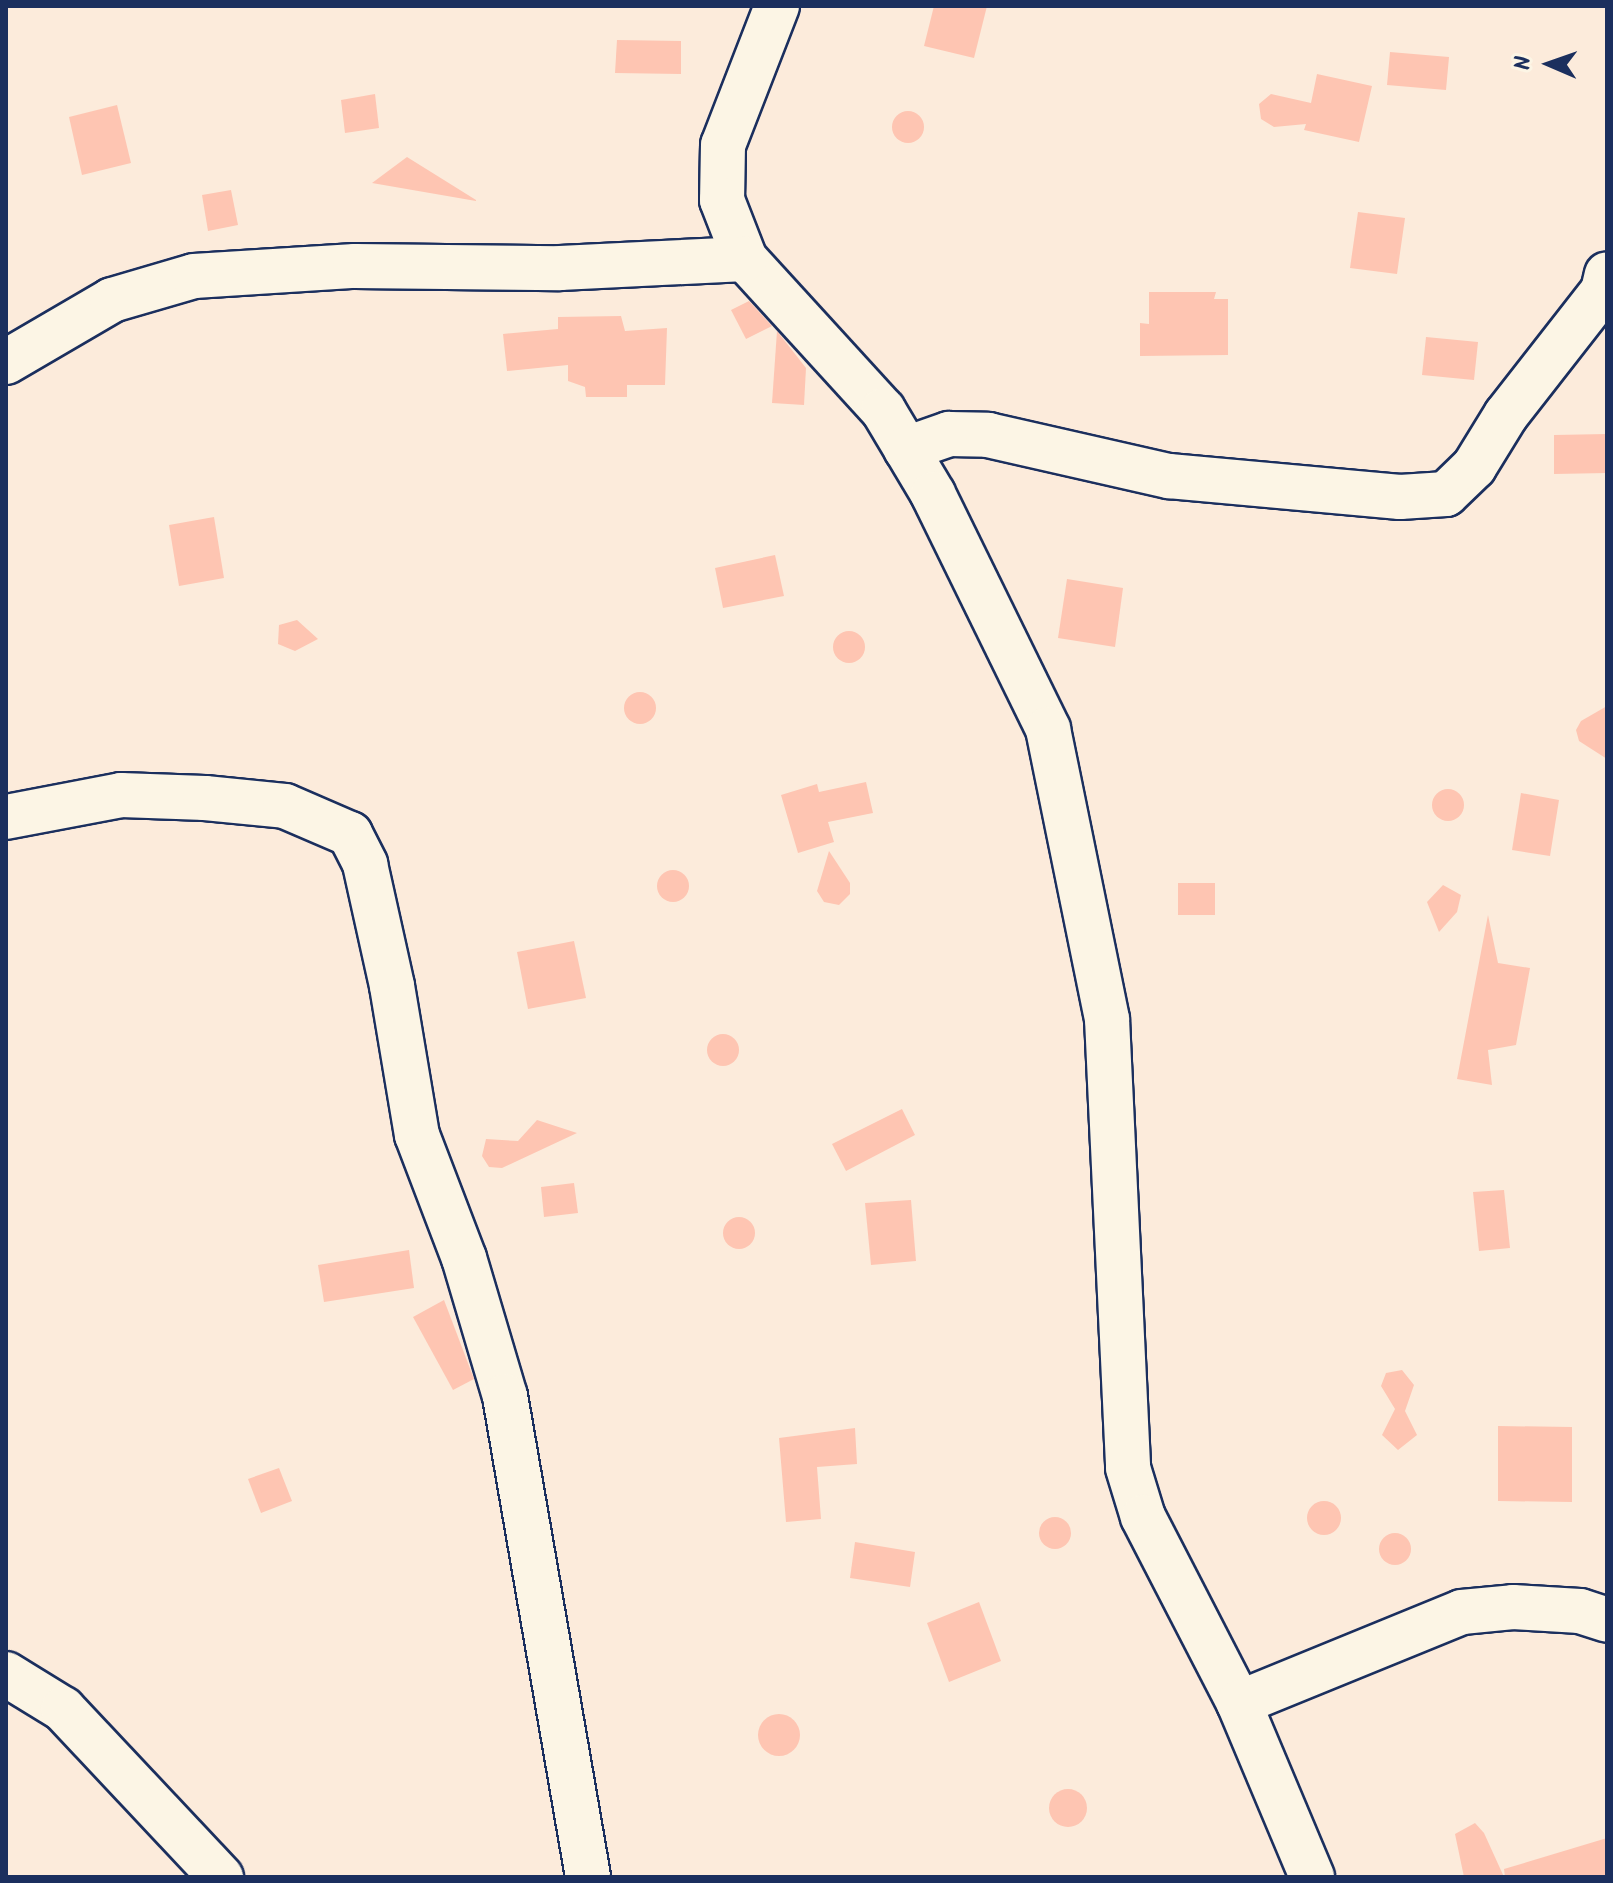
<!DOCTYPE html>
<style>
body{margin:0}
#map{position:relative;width:1613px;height:1883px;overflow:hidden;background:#fcebdb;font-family:Kalam,sans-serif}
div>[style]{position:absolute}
.building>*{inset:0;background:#fec5b2}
.round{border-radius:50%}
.roads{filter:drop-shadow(2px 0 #1b2f5e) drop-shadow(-2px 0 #1b2f5e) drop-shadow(0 2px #1b2f5e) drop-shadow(0 -2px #1b2f5e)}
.minor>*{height:44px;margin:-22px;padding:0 22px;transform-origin:22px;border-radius:22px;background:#fcf5e5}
span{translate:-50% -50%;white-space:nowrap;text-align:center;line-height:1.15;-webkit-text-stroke:6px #fcf5e5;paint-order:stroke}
.frame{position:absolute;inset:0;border:8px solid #1b2f5e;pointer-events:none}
.north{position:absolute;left:1509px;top:24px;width:80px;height:80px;-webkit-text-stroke:6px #fcf5e5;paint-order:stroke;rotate:272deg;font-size:22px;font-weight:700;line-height:32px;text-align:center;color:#1b2f5e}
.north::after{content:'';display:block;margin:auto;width:28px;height:36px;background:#1b2f5e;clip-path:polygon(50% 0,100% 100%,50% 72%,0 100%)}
</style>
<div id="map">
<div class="building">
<i style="clip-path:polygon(934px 6px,987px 6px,974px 58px,924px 46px)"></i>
<i style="clip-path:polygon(617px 40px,681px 41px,681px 74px,615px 73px)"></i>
<i style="clip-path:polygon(1390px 52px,1449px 57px,1446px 90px,1387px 85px)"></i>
<i style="clip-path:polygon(1317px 74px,1372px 86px,1359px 142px,1304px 130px,1306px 124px,1274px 127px,1261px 119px,1259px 104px,1271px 94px,1311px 103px)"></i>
<i style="clip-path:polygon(375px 94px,379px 128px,345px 133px,341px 100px)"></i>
<i style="clip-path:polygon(117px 105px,131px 163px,82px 175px,69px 117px)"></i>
<i class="round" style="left:892px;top:111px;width:32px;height:32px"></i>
<i style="clip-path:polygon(407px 157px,476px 200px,476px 201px,372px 183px)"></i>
<i style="clip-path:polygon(231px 190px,238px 225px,208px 231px,202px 195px)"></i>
<i style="clip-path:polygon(1358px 212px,1405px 218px,1397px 274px,1350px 268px)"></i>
<i style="clip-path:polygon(1149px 292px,1216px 292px,1214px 299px,1228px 299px,1228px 355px,1140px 356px,1140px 323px,1149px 324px)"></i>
<i style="clip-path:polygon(749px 301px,772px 326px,746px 339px,731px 310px)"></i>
<i style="clip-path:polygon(621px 316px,625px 331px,667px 328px,665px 385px,627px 385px,627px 397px,586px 397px,585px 387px,568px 381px,568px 365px,507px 371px,503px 334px,558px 329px,558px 317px)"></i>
<i style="clip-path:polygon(777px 331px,806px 368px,804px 405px,772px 403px)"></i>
<i style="clip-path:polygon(1426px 337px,1478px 342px,1474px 380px,1422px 375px)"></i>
<i style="clip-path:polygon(1607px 434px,1607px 473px,1554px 474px,1554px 435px)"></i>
<i style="clip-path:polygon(214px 517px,224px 578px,179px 586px,169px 525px)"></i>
<i style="clip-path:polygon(775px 555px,784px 596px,723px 608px,715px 568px)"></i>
<i style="clip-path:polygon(1067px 579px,1123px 588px,1115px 647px,1058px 638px)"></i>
<i style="clip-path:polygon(297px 620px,318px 639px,295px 651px,278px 644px,279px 625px)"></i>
<i class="round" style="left:833px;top:631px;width:32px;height:32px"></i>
<i class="round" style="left:624px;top:692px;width:32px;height:32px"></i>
<i style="clip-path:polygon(1607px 706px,1607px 759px,1579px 741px,1576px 730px,1581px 721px)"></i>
<i style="clip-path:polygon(866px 782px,873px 813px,828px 822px,834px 842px,798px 853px,781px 795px,817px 784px,819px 792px)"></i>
<i class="round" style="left:1432px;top:789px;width:32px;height:32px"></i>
<i style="clip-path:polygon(1521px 793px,1559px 800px,1550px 856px,1512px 850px)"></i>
<i style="clip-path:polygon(829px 851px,850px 883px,850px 894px,839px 905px,824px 902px,817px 891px)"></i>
<i class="round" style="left:657px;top:870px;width:32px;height:32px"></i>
<i style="clip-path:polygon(1178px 883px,1215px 883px,1215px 915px,1178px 915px)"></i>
<i style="clip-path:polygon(1443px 885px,1461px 895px,1457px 912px,1439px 932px,1427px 902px)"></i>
<i style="clip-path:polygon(1488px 915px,1498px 963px,1530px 968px,1516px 1045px,1488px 1050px,1492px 1085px,1457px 1079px)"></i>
<i style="clip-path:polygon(574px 941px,586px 998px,528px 1009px,517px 952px)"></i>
<i class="round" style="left:707px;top:1034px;width:32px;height:32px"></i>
<i style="clip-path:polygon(902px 1109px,915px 1135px,846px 1171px,832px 1144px)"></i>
<i style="clip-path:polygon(537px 1120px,577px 1133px,502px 1168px,489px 1167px,482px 1156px,486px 1139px,518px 1141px)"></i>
<i style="clip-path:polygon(574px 1183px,578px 1213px,544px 1217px,541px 1187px)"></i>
<i style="clip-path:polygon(1504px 1190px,1510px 1248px,1479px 1251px,1473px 1192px)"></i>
<i style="clip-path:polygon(911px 1200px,916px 1261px,871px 1265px,865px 1203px)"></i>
<i class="round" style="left:723px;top:1217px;width:32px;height:32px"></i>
<i style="clip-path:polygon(409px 1250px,414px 1288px,324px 1302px,318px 1265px)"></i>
<i style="clip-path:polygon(444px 1300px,474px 1379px,453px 1390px,413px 1317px)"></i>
<i style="clip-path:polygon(1402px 1370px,1414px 1385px,1405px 1411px,1417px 1435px,1398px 1450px,1382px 1435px,1395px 1409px,1381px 1386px,1386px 1373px)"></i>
<i style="clip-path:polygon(1498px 1426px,1572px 1427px,1572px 1502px,1498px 1501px)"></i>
<i style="clip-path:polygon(855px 1428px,857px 1464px,817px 1467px,821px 1519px,786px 1522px,779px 1438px)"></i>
<i style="clip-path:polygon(279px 1468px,292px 1501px,261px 1513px,248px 1479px)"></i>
<i class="round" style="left:1307px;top:1501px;width:34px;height:34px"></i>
<i class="round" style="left:1039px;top:1517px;width:32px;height:32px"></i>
<i class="round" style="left:1379px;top:1533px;width:32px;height:32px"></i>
<i style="clip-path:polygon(855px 1542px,915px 1552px,910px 1587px,850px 1578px)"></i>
<i style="clip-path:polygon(979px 1602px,1001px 1661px,949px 1682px,927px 1623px)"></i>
<i class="round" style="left:758px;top:1714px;width:42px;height:42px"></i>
<i class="round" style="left:1049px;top:1789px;width:38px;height:38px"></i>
<i style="clip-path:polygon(1475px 1823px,1484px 1833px,1504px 1877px,1464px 1877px,1455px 1834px)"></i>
<i style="clip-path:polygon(1607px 1838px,1607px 1877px,1505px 1877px,1504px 1869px)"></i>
</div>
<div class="roads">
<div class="minor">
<i style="left:777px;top:6px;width:149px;rotate:111.2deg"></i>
<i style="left:723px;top:145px;width:55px;rotate:91deg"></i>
<i style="left:722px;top:200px;width:63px;rotate:68.7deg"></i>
<i style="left:745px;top:259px;width:205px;rotate:47.6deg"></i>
<i style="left:883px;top:410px;width:98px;rotate:59.2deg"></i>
<i style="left:933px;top:494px;width:262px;rotate:63.9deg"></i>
<i style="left:1048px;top:729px;width:296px;rotate:78.5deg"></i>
<i style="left:1107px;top:1019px;width:449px;rotate:87.3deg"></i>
<i style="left:1128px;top:1468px;width:51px;rotate:73deg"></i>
<i style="left:1143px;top:1517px;width:209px;rotate:62.7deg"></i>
<i style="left:1239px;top:1703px;width:189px;rotate:67.2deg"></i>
<i style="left:6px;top:362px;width:123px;rotate:-30.3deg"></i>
<i style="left:112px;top:300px;width:85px;rotate:-16.3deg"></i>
<i style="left:194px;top:276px;width:161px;rotate:-3.6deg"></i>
<i style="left:355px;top:266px;width:205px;rotate:0.6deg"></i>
<i style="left:560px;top:268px;width:185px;rotate:-2.8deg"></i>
<i style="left:906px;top:449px;width:46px;rotate:-19.2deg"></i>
<i style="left:949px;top:434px;width:39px;rotate:1deg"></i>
<i style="left:988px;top:435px;width:186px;rotate:12.8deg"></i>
<i style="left:1169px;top:476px;width:232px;rotate:5.2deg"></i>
<i style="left:1400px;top:497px;width:46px;rotate:-3.7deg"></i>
<i style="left:1446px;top:494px;width:39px;rotate:-44deg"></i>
<i style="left:1474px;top:467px;width:61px;rotate:-58.4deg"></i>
<i style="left:1506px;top:415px;width:157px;rotate:-52deg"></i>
<i style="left:1603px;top:291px;width:17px;rotate:-77deg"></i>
<i style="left:6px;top:817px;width:117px;rotate:-10.8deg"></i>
<i style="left:121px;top:795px;width:84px;rotate:2deg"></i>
<i style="left:205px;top:798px;width:80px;rotate:5.7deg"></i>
<i style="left:285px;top:806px;width:71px;rotate:23.3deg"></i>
<i style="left:350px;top:834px;width:34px;rotate:63deg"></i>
<i style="left:365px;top:864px;width:125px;rotate:77.5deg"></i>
<i style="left:392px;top:986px;width:151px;rotate:80.5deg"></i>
<i style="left:417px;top:1135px;width:132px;rotate:69.1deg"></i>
<i style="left:464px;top:1258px;width:144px;rotate:73.5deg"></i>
<i style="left:505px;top:1396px;width:488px;rotate:80.2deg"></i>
<i style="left:6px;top:1674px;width:67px;rotate:31.6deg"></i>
<i style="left:63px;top:1709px;width:231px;rotate:46.8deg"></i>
<i style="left:1239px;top:1703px;width:241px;rotate:-22.2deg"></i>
<i style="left:1462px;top:1612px;width:51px;rotate:-5.6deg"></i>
<i style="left:1513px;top:1607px;width:67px;rotate:3.4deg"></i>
<i style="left:1580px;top:1611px;width:28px;rotate:18deg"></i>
</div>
</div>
<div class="frame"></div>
<div class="north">N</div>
</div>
